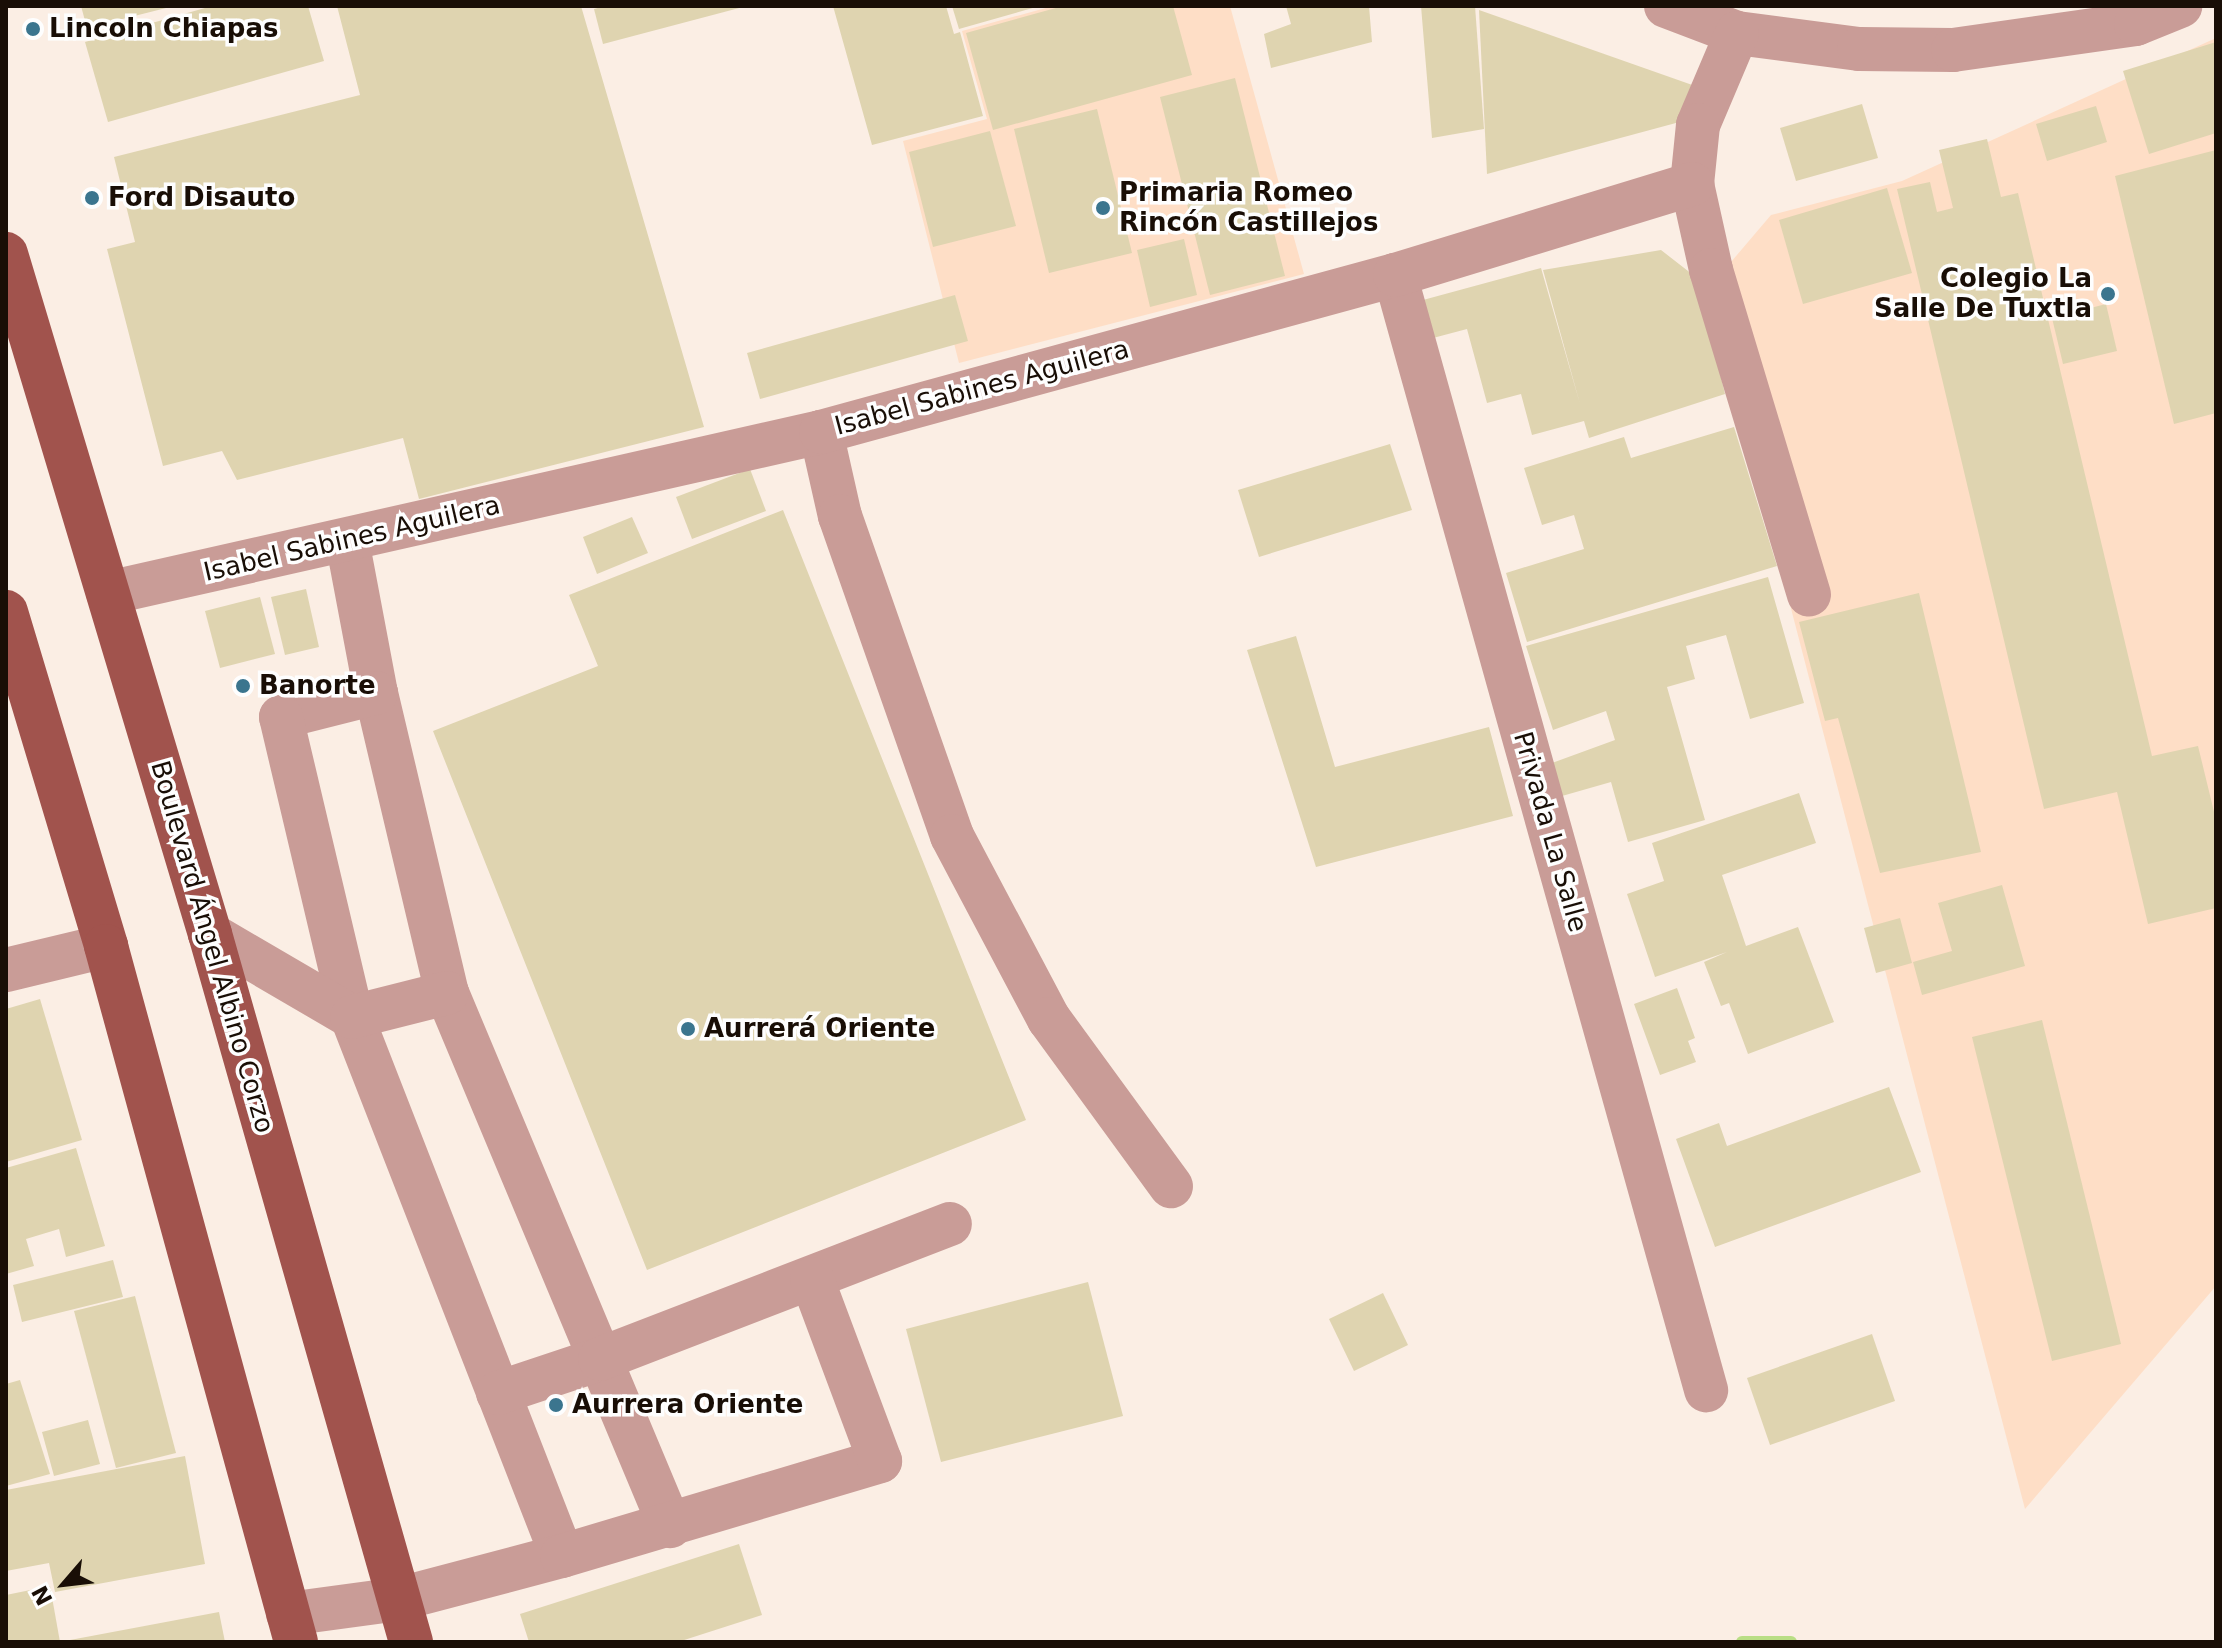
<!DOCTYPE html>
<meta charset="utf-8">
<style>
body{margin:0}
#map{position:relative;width:2222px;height:1648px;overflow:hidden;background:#fbeee4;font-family:"DejaVu Sans",sans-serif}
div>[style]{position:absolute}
.built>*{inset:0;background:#fedec6}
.stream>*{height:12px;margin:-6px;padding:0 6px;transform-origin:6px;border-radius:6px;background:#b9de85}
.building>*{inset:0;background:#dfd4b0}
.minor>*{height:44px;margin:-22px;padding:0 22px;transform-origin:22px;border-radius:22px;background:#c99c97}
.major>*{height:44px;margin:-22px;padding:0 22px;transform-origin:22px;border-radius:22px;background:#a1534d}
.dots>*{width:22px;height:22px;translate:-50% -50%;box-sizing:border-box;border:4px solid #fefefe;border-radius:50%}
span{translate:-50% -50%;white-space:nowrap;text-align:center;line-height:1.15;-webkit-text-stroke:7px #fefefe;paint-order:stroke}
.poi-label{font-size:26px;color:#190e06;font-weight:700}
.left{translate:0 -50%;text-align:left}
.right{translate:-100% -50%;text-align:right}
.street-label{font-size:26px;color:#190e06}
.frame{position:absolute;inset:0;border:8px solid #190e06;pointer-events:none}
.north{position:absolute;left:24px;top:1544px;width:80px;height:80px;-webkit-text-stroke:6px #fefefe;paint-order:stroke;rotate:242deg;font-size:22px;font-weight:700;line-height:32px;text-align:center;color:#190e06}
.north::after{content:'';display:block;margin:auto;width:28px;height:36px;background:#190e06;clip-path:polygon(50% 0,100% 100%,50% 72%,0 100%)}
</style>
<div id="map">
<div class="built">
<i style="clip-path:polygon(1053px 6px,1230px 6px,1304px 274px,959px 363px,903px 141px,987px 119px,962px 31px)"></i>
<i style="clip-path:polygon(2216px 38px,2216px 1286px,2025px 1509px,1708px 289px,1771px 215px,1902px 181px)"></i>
</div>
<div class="stream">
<i style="left:1742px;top:1642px;width:49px"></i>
</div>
<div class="building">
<i style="clip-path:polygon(81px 6px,170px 6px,170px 7px,87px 28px)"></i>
<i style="clip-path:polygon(212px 6px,308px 6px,324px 61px,108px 122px,85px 42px)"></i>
<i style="clip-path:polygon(337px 6px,581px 6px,704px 427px,419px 499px,403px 438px,237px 480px,222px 451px,163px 466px,107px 249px,135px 242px,114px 157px,360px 95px)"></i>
<i style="clip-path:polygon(605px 6px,743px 6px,743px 7px,603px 44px,594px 9px)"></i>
<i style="clip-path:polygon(833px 6px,946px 6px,954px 34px,960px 32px,983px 116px,872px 145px)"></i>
<i style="clip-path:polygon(952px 6px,1036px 6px,1036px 7px,959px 29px)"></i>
<i style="clip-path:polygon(1063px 6px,1173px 6px,1192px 75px,993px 130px,966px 33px)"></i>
<i style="clip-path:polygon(1286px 6px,1369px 6px,1372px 42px,1271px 68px,1264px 34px,1291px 24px)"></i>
<i style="clip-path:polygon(1421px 6px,1475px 6px,1484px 129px,1432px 138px)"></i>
<i style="clip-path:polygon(1479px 10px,1698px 87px,1687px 120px,1487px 174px)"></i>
<i style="clip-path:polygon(2216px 42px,2216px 133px,2149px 154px,2123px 71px)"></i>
<i style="clip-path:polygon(1235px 78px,1285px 276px,1210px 295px,1160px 97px)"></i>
<i style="clip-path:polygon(1862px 104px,1878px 158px,1796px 181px,1780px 128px)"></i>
<i style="clip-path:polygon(2096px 106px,2107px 142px,2047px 161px,2036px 124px)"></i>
<i style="clip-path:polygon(1097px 109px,1132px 253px,1049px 273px,1014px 129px)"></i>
<i style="clip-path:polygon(990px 131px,1016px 226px,933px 247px,909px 152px)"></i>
<i style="clip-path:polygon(1987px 139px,2001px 197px,2018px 193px,2152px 756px,2198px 746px,2216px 820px,2216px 908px,2148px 924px,2117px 792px,2044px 809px,1897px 189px,1930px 182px,1937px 212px,1953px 208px,1939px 150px)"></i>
<i style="clip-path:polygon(2216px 150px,2216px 413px,2174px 424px,2115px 176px)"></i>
<i style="clip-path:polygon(1887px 188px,1912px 273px,1803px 304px,1779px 220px)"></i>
<i style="clip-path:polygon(1184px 239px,1197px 295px,1150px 307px,1137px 250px)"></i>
<i style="clip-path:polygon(1661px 250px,1697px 278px,1725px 394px,1589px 438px,1584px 421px,1532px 435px,1521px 394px,1487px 403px,1467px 329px,1433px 338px,1423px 300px,1541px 268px,1580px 404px,1543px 270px)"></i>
<i style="clip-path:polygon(955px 295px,968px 341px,760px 399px,747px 353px)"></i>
<i style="clip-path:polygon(2106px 304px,2117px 351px,2063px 364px,2052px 318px)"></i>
<i style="clip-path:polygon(1734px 427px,1777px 566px,1527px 642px,1506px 573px,1584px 549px,1574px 515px,1542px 525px,1524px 468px,1624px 437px,1631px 458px)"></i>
<i style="clip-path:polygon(1390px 444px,1412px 510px,1259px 557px,1238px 490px)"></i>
<i style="clip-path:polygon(750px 469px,766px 511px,692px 539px,676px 497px)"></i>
<i style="clip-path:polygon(783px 510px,1026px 1120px,647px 1270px,433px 731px,598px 666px,569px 595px)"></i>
<i style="clip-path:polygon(632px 517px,648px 553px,597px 574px,583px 537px)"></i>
<i style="clip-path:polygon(1768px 577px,1804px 703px,1750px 719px,1726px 635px,1686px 646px,1695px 679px,1667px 687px,1705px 820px,1628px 842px,1611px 782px,1562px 796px,1552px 763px,1615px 740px,1606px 711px,1553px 730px,1526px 646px)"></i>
<i style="clip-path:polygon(306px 589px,319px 647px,285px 655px,271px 597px)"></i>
<i style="clip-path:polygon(1919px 593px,1981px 852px,1880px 873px,1838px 718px,1825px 721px,1799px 622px)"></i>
<i style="clip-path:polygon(260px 597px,275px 654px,220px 668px,205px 611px)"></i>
<i style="clip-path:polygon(1296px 636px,1335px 767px,1489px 727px,1513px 816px,1316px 867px,1247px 650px)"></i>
<i style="clip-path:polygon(1799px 793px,1816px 843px,1722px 875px,1746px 946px,1798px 927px,1834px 1022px,1748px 1054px,1729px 1003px,1721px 1006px,1704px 962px,1727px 952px,1655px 977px,1627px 894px,1664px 881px,1652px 843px)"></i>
<i style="clip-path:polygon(2002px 885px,2025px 966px,1922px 995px,1913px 962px,1952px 951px,1938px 903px)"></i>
<i style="clip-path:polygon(1900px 918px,1912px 963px,1876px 973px,1864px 928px)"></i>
<i style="clip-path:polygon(1677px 988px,1695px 1038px,1688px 1041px,1696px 1062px,1660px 1075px,1634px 1004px)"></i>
<i style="clip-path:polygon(40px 999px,82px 1140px,6px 1162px,6px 1009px)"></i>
<i style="clip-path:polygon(2042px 1020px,2121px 1344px,2052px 1361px,1972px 1037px)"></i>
<i style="clip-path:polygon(1889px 1087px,1921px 1172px,1715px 1247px,1676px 1139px,1719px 1123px,1727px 1146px)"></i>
<i style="clip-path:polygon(76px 1148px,105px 1246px,66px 1257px,59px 1229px,26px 1239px,34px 1266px,6px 1274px,6px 1168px)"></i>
<i style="clip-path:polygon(113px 1260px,123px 1297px,22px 1322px,13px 1285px)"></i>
<i style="clip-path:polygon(1088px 1282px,1123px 1416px,941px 1462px,906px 1329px)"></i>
<i style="clip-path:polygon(1383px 1293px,1408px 1345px,1354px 1371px,1329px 1319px)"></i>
<i style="clip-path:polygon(135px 1296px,176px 1453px,116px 1468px,74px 1311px)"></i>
<i style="clip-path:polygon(1872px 1334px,1895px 1401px,1770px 1445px,1747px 1378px)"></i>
<i style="clip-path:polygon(20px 1380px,50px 1474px,6px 1486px,6px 1384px)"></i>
<i style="clip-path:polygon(88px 1420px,100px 1464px,54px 1476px,42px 1432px)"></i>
<i style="clip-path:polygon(185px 1456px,205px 1564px,55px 1592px,49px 1563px,6px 1571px,6px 1490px)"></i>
<i style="clip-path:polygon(739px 1544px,762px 1615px,678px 1642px,529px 1642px,520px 1614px)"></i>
<i style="clip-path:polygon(50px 1586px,60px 1642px,6px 1642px,6px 1595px)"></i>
<i style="clip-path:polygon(219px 1612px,225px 1642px,70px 1642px,70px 1640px)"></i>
</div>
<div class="minor">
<i style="left:1666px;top:6px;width:76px;rotate:20.8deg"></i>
<i style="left:1737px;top:33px;width:123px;rotate:7.5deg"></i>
<i style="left:1859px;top:49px;width:94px;rotate:0.6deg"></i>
<i style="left:1953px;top:50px;width:185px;rotate:-8.1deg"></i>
<i style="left:2136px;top:24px;width:48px;rotate:-22.2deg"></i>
<i style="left:1737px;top:33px;width:100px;rotate:113deg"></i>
<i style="left:1698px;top:125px;width:59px;rotate:95.8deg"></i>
<i style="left:1692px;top:184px;width:88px;rotate:77.5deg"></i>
<i style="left:1711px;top:270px;width:339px;rotate:73.2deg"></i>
<i style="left:1395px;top:275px;width:1158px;rotate:74.41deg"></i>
<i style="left:821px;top:432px;width:86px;rotate:77.3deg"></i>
<i style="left:840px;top:516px;width:339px;rotate:70.7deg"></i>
<i style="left:952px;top:836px;width:207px;rotate:62.1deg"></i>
<i style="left:1049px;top:1019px;width:207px;rotate:53.9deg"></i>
<i style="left:347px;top:540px;width:156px;rotate:79.3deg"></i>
<i style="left:376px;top:693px;width:308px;rotate:76.7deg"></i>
<i style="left:447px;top:993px;width:578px;rotate:67.3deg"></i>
<i style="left:108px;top:593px;width:731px;rotate:-12.72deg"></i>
<i style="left:821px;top:432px;width:595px;rotate:-15.3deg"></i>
<i style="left:1395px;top:275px;width:311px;rotate:-17deg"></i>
<i style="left:376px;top:693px;width:98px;rotate:165.8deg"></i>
<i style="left:281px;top:717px;width:308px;rotate:76.7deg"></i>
<i style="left:352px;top:1017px;width:578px;rotate:68.71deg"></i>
<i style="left:210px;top:934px;width:164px;rotate:30.3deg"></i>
<i style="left:352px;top:1017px;width:98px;rotate:-14.2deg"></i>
<i style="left:6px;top:970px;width:103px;rotate:-13.5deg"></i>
<i style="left:498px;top:1393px;width:108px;rotate:-18.4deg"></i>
<i style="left:600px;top:1359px;width:375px;rotate:-21.1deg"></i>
<i style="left:288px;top:1614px;width:112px;rotate:-7.7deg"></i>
<i style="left:399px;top:1599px;width:169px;rotate:-14.8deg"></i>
<i style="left:562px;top:1556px;width:332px;rotate:-16.6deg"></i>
<i style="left:880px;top:1461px;width:194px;rotate:-110.5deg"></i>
</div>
<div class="major">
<i style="left:6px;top:254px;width:710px;rotate:73.3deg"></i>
<i style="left:210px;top:934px;width:736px;rotate:74.15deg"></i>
<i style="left:6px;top:612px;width:349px;rotate:73.3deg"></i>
<i style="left:106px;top:946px;width:721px;rotate:74.73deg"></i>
</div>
<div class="dots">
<i style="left:33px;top:29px;background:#3b758e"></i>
<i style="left:92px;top:198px;background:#3b758e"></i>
<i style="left:1103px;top:208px;background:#3b758e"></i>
<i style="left:2108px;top:294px;background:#3b758e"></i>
<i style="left:243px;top:686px;background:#3b758e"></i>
<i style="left:688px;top:1029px;background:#3b758e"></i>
<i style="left:556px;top:1405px;background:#3b758e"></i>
</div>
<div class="poi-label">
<span class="left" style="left:49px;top:29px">Lincoln Chiapas</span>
<span class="left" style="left:1119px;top:208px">Primaria Romeo<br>Rincón Castillejos</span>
<span class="left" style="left:108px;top:198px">Ford Disauto</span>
<span class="right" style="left:2092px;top:294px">Colegio La<br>Salle De Tuxtla</span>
<span class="left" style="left:259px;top:686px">Banorte</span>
<span class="left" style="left:704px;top:1029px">Aurrerá Oriente</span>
<span class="left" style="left:572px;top:1405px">Aurrera Oriente</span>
</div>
<div class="street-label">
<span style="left:982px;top:388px;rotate:-15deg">Isabel Sabines Aguilera</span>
<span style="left:352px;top:539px;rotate:-13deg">Isabel Sabines Aguilera</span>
<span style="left:1550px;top:832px;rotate:74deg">Privada La Salle</span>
<span style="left:212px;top:947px;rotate:74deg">Boulevard Ángel Albino Corzo</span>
</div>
<div class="frame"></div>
<div class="north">N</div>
</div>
